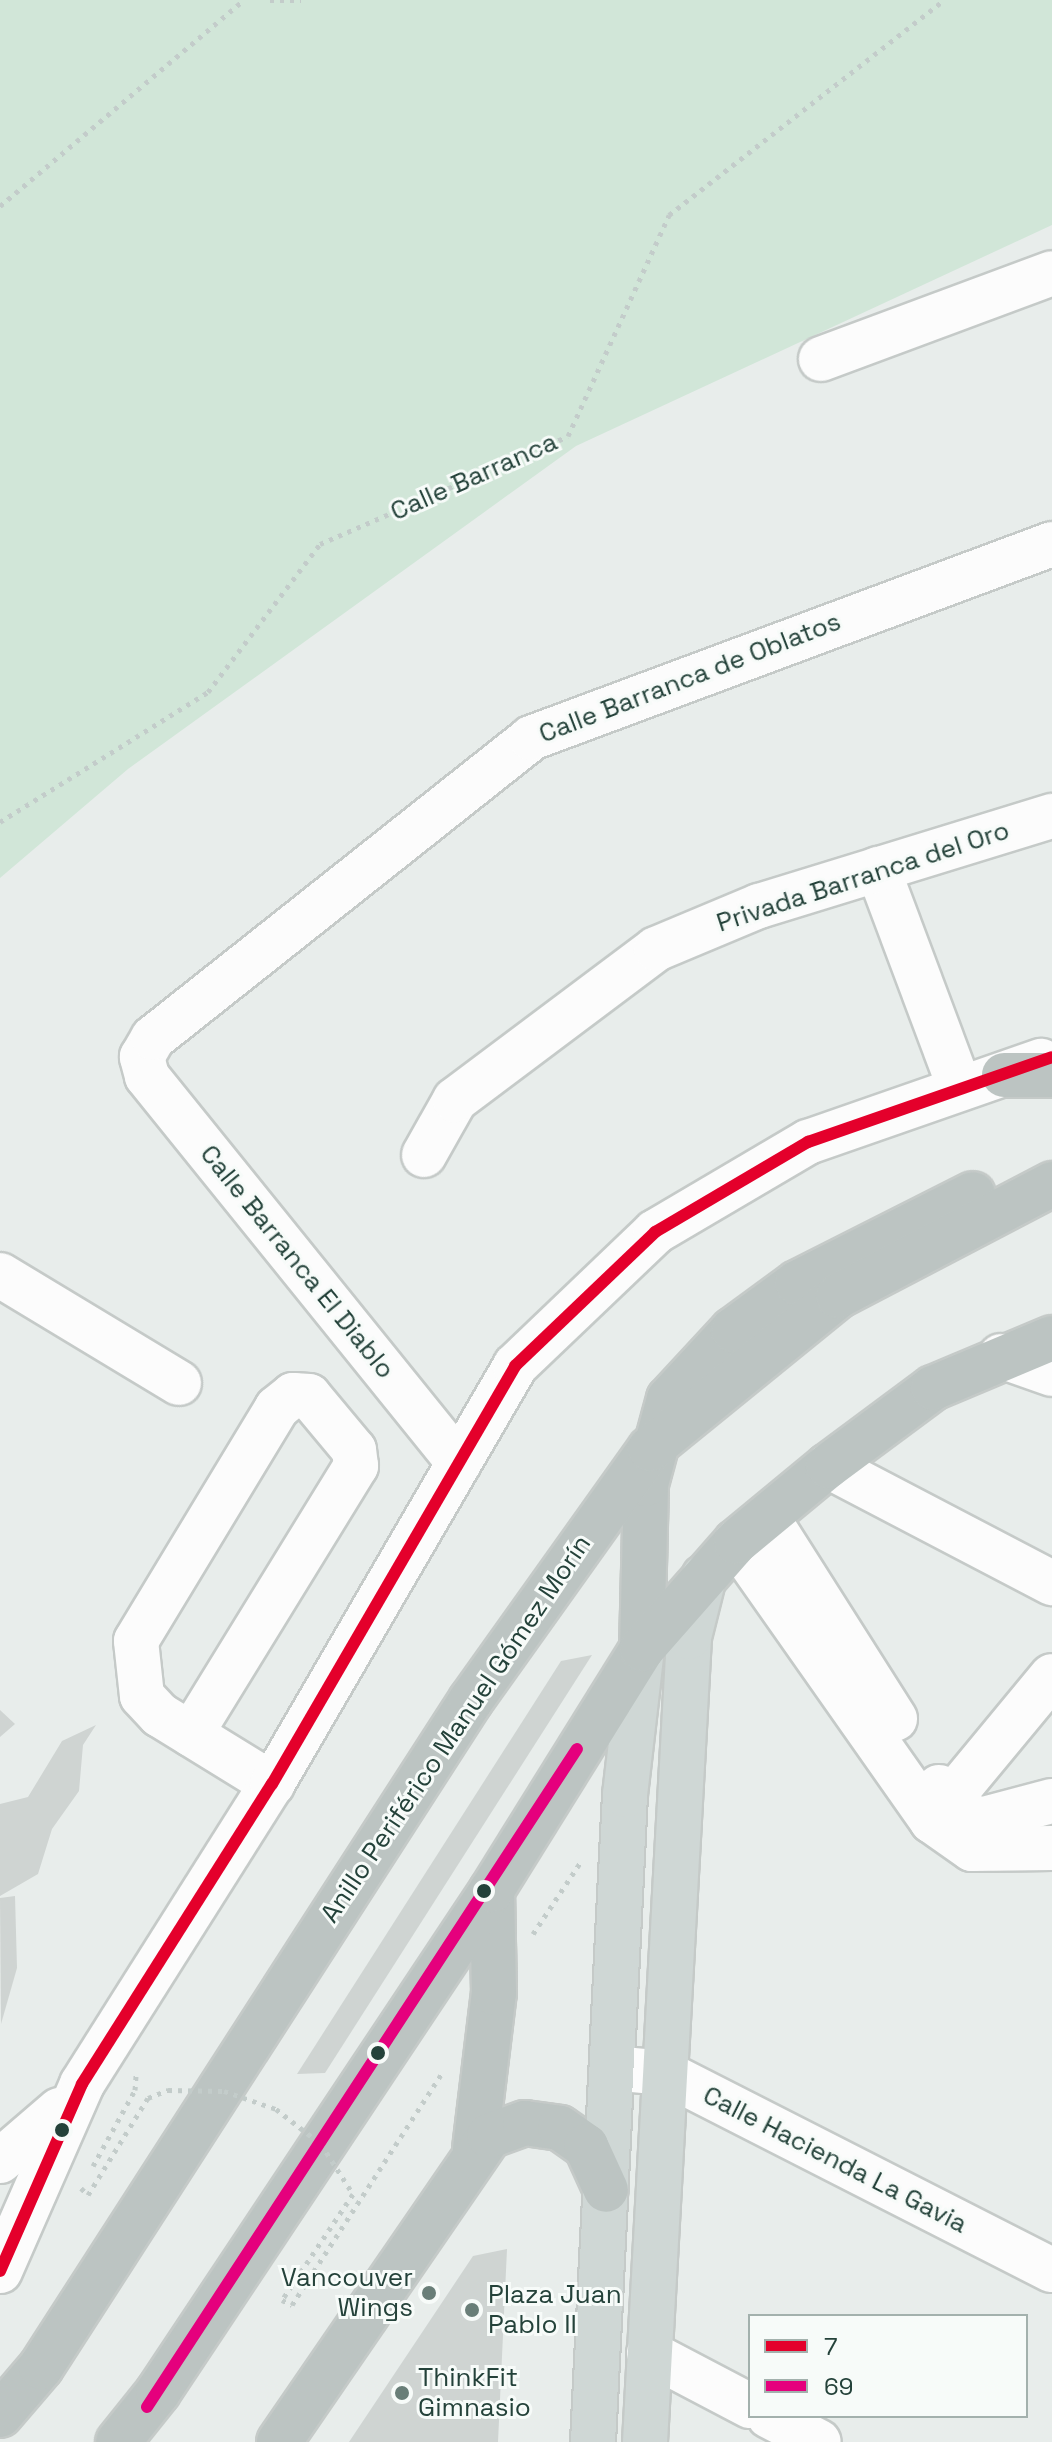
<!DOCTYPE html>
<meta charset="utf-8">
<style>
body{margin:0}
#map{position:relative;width:1052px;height:2442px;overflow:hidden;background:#e8edeb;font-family:"Space Grotesk",sans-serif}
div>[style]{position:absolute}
.green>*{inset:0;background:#d1e6d8}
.building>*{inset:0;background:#cfd4d2}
.path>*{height:5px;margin-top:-2.5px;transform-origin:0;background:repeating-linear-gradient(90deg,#c3ccca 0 4px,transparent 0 10px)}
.roads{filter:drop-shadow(2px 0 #c5cac8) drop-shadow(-2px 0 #c5cac8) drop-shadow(0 2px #c5cac8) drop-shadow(0 -2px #c5cac8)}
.minor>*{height:44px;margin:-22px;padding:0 22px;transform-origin:22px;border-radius:22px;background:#fcfcfc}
.major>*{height:44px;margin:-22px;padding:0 22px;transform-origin:22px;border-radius:22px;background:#cfd7d5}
.highway>*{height:44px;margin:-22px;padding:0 22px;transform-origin:22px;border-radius:22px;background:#bcc4c2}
.path-bridge>*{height:5px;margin-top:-2.5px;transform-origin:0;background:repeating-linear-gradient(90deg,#c3ccca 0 4px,transparent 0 10px)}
.bus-1>*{height:12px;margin:-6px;padding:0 6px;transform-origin:6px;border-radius:6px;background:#e4002b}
.bus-2>*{height:12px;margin:-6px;padding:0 6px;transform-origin:6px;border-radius:6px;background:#e5007d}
.dots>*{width:22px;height:22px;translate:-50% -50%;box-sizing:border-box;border:4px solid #f7fbf9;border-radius:50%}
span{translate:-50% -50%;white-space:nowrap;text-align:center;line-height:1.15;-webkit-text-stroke:6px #f7fbf9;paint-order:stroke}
.street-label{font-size:26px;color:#24423a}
.poi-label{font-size:26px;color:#24423a}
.right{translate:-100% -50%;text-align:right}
.left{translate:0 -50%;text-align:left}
.legend{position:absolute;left:748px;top:2314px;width:280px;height:104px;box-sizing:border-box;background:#f7fbf9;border:2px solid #a3b1ad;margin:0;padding:10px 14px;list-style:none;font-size:24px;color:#24423a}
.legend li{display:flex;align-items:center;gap:16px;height:40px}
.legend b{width:40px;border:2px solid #a3b1ad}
</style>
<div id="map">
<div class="green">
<i style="clip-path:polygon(0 0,1052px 0,1052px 225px,576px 446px,128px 769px,0 878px)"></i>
</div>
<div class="building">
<i style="clip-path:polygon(592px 1655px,325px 2073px,297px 2074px,561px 1661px)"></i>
<i style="clip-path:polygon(0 1710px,15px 1724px,0 1737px)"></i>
<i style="clip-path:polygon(96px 1725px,83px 1745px,79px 1791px,52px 1829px,38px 1874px,0 1896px,0 1804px,28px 1797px,62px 1741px)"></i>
<i style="clip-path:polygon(15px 1896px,17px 1968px,1px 2024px,0 1898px)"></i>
<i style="clip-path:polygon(507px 2249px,498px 2442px,349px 2442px,473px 2256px)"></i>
</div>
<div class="path">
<i style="left:270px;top:0;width:31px"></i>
<i style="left:0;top:206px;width:319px;rotate:-40.2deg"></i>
<i style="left:0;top:822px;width:245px;rotate:-32deg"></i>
<i style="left:208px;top:692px;width:186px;rotate:-52.9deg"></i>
<i style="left:320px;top:544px;width:270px;rotate:-23.5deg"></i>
<i style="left:568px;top:436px;width:243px;rotate:-65.4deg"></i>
<i style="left:669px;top:215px;width:349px;rotate:-38deg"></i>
<i style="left:533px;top:1934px;width:85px;rotate:-56.5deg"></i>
<i style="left:93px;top:2166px;width:87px;rotate:-61.1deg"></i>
<i style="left:135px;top:2090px;width:15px;rotate:-86deg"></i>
<i style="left:81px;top:2188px;width:10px;rotate:45deg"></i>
<i style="left:88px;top:2195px;width:114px;rotate:-58.3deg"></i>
<i style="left:148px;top:2098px;width:22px;rotate:-22deg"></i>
<i style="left:353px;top:2194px;width:128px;rotate:123.8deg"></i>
<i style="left:282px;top:2300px;width:11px;rotate:27deg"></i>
<i style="left:292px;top:2305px;width:276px;rotate:-57.1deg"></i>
</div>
<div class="roads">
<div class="minor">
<i style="left:821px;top:359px;width:246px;rotate:-20.4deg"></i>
<i style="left:878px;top:869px;width:232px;rotate:69.5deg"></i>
<i style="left:424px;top:1155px;width:63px;rotate:-60.6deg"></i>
<i style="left:455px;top:1100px;width:251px;rotate:-36.9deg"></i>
<i style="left:656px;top:949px;width:112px;rotate:-22.7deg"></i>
<i style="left:759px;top:906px;width:307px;rotate:-17.1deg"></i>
<i style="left:0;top:1275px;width:209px;rotate:31.1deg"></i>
<i style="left:1001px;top:1356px;width:54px;rotate:19.4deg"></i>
<i style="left:459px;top:1463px;width:497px;rotate:-128.9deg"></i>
<i style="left:147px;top:1076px;width:20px;rotate:-105deg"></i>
<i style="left:142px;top:1057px;width:22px;rotate:-60deg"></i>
<i style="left:153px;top:1038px;width:483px;rotate:-38.4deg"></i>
<i style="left:531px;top:738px;width:556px;rotate:-20.42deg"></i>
<i style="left:828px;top:1466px;width:253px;rotate:27.6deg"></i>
<i style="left:767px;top:1517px;width:239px;rotate:57.6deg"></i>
<i style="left:736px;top:1542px;width:341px;rotate:54.9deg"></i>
<i style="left:932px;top:1821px;width:49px;rotate:35deg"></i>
<i style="left:972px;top:1849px;width:80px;rotate:-0.7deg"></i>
<i style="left:191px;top:1734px;width:315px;rotate:-58.4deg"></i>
<i style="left:356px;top:1466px;width:16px;rotate:-97deg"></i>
<i style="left:354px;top:1450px;width:70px;rotate:-129.8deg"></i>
<i style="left:309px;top:1396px;width:16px;rotate:-176deg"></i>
<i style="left:293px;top:1395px;width:21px;rotate:141deg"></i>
<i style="left:277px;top:1408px;width:272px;rotate:121.2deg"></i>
<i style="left:136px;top:1641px;width:55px;rotate:83.8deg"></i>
<i style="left:142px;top:1696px;width:26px;rotate:47deg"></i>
<i style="left:160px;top:1715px;width:132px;rotate:31.6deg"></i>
<i style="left:939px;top:1787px;width:22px;rotate:58deg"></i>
<i style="left:951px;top:1806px;width:32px;rotate:26deg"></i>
<i style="left:980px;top:1820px;width:74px;rotate:-14.8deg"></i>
<i style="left:932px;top:1821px;width:188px;rotate:-50.4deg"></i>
<i style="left:612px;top:2068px;width:53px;rotate:5.4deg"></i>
<i style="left:665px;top:2073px;width:434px;rotate:27deg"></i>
<i style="left:0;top:2161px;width:78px;rotate:-40.8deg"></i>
<i style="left:0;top:2271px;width:204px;rotate:-66.3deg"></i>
<i style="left:82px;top:2084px;width:355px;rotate:-57.7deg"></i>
<i style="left:272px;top:1784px;width:484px;rotate:-59.8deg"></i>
<i style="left:515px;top:1366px;width:194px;rotate:-43.7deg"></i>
<i style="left:655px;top:1232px;width:178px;rotate:-30.5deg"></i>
<i style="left:808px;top:1142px;width:247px;rotate:-19.2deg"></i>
<i style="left:649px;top:2353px;width:114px;rotate:27.7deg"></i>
<i style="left:769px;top:2416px;width:56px;rotate:27.5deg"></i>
</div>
<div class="major">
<i style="left:593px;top:2442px;width:648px;rotate:-87.17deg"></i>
<i style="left:625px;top:1795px;width:147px;rotate:-83.4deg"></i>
<i style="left:645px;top:2442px;width:806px;rotate:-86.87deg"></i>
<i style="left:689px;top:1637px;width:62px;rotate:-76deg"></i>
</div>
<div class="highway">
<i style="left:1004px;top:1075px;width:48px"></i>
<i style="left:642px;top:1649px;width:165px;rotate:-88.6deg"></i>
<i style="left:646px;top:1484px;width:88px;rotate:-74.9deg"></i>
<i style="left:669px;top:1399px;width:94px;rotate:-47.2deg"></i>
<i style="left:733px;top:1330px;width:79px;rotate:-36.3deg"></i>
<i style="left:797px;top:1283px;width:197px;rotate:-26.8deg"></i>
<i style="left:475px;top:2149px;width:157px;rotate:-83.1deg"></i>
<i style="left:494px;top:1993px;width:103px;rotate:-91.1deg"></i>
<i style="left:0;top:2415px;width:63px;rotate:-49.5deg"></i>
<i style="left:41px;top:2367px;width:794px;rotate:-57.19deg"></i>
<i style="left:471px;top:1700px;width:308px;rotate:-54.5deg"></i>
<i style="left:650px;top:1449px;width:242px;rotate:-39.1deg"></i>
<i style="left:838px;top:1296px;width:242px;rotate:-27.6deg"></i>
<i style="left:118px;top:2442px;width:64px;rotate:-51.3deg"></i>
<i style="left:158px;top:2392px;width:603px;rotate:-56.36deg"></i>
<i style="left:492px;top:1890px;width:284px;rotate:-58.1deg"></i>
<i style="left:642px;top:1649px;width:142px;rotate:-48.7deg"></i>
<i style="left:736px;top:1542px;width:119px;rotate:-39.6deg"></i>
<i style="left:828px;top:1466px;width:131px;rotate:-36.6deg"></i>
<i style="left:933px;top:1388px;width:129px;rotate:-22.8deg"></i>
<i style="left:279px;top:2442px;width:371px;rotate:-55.5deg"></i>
<i style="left:489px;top:2136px;width:38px;rotate:-20deg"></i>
<i style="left:525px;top:2123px;width:35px;rotate:8deg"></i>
<i style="left:560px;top:2128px;width:32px;rotate:35deg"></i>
<i style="left:586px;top:2146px;width:48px;rotate:65.6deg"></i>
</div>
</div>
<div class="path-bridge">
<i style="left:168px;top:2090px;width:56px;rotate:1deg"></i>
<i style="left:224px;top:2091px;width:55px;rotate:19.1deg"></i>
<i style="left:276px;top:2109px;width:57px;rotate:37.9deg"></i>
<i style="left:321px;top:2144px;width:59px;rotate:57.4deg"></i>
</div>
<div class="bus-1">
<i style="left:0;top:2271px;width:204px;rotate:-66.3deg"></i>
<i style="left:82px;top:2084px;width:355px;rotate:-57.7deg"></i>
<i style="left:272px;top:1784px;width:484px;rotate:-59.8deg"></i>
<i style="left:515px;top:1366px;width:194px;rotate:-43.7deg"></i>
<i style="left:655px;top:1232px;width:178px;rotate:-30.5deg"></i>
<i style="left:808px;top:1142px;width:258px;rotate:-19.2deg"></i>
</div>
<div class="bus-2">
<i style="left:147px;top:2407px;width:786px;rotate:-56.84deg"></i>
</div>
<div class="dots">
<i style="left:484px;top:1891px;background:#24423a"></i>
<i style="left:378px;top:2053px;background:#24423a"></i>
<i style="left:62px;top:2130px;background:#24423a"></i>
<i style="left:429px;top:2293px;background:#697e78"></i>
<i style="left:472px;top:2310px;background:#697e78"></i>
<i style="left:402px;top:2393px;background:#697e78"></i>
</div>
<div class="street-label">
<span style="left:474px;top:477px;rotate:-24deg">Calle Barranca</span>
<span style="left:690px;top:678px;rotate:-21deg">Calle Barranca de Oblatos</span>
<span style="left:863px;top:877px;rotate:-18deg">Privada Barranca del Oro</span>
<span style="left:297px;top:1262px;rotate:51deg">Calle Barranca El Diablo</span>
<span style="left:456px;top:1729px;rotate:-56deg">Anillo Periférico Manuel Gómez Morín</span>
<span style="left:835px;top:2160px;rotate:27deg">Calle Hacienda La Gavia</span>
</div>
<div class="poi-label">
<span class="right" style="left:413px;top:2293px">Vancouver<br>Wings</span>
<span class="left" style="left:488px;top:2310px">Plaza Juan<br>Pablo II</span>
<span class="left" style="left:418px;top:2393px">ThinkFit<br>Gimnasio</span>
</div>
<ul class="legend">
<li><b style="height:10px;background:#e4002b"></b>7</li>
<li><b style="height:10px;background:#e5007d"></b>69</li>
</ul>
</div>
